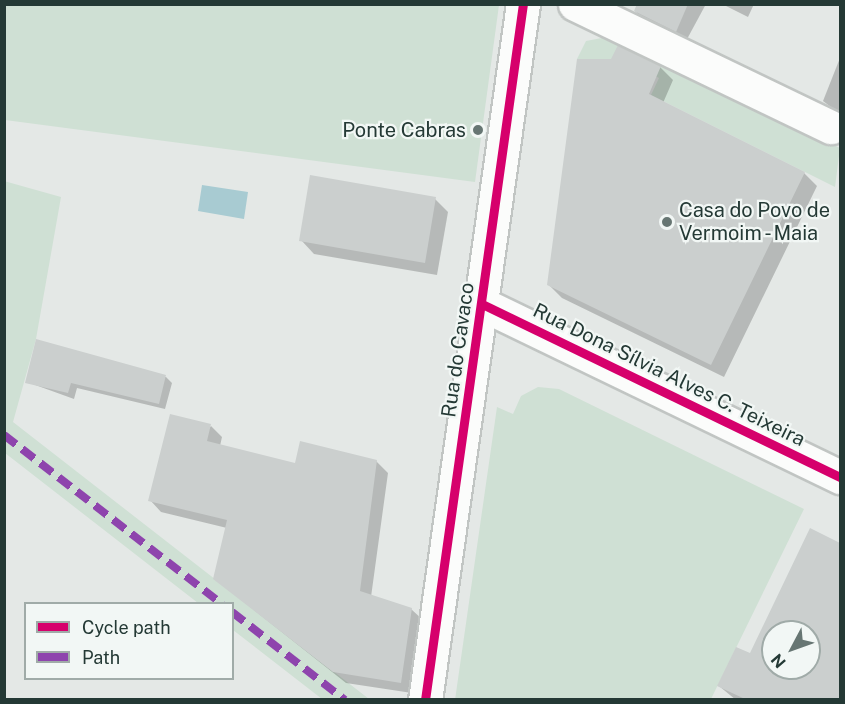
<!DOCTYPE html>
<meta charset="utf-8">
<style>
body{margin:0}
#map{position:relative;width:845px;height:704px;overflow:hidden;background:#e4e8e6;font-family:"Public Sans",sans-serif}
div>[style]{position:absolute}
.green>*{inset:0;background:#cfe0d4}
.water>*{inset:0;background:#a8cbd2}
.shadow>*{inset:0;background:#0003}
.building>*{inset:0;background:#cbcfce}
.roads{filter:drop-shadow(2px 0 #c1c5c3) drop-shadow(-2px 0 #c1c5c3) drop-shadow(0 2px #c1c5c3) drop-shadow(0 -2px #c1c5c3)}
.minor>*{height:33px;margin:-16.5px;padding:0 16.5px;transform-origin:16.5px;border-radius:16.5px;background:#fbfcfb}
.quiet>*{height:8px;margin-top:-4px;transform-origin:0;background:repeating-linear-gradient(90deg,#8e44ad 0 15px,transparent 0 23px)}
.cycleway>*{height:9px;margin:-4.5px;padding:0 4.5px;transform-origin:4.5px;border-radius:4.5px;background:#d6006c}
.dots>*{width:16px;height:16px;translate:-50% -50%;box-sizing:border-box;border:3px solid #f2f7f5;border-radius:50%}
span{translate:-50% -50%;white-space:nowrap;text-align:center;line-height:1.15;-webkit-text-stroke:4.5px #f2f7f5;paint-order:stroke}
.poi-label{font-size:20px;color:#243935}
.right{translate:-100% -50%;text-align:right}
.left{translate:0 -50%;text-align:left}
.street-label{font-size:20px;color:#243935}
.frame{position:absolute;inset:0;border:6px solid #243935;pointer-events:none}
.legend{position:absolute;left:24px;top:602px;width:210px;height:78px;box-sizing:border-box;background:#f2f7f5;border:2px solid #a0aba8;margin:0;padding:8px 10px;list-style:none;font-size:18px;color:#243935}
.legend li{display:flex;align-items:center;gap:12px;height:30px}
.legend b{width:30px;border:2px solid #a0aba8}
.north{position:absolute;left:761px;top:620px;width:60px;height:60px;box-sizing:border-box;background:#f2f7f5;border:2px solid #a0aba8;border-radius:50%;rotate:229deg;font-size:16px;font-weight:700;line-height:24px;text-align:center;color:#243935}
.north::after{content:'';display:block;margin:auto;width:21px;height:27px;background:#677673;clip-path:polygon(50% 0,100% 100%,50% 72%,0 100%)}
</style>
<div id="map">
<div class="green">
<i style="clip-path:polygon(5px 4px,499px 5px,475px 182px,5px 120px)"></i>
<i style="clip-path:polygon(607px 37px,840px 148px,835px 187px,651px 95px,659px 78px,637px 67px,607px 74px,603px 59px,577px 59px,586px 41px)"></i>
<i style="clip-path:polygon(4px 181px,61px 197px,36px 339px,13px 422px,369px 699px,322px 699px,233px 630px,232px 604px,198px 603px,5px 453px)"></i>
<i style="clip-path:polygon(538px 387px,559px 389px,804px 509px,711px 699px,455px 700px,497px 407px,513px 414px,521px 396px)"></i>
</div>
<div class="water">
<i style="clip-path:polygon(202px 185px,248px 192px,244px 219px,198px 211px)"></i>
</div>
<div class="shadow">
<i style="clip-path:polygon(638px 4px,706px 4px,686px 41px,645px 21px,635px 11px)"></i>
<i style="clip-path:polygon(722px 4px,754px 4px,748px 17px)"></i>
<i style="clip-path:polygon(840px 58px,840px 114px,823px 101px)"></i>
<i style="clip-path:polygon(660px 67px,673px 80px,663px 103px,804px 173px,817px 186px,724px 377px,562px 298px,549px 285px)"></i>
<i style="clip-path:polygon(435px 199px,448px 212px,437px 275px,314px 254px,301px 240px)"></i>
<i style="clip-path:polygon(166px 377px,172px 383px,165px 409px,77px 388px,74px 399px,27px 382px)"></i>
<i style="clip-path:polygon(211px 426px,222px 437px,220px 446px,296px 465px,376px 461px,388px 473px,371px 597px,411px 609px,423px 620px,412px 693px,346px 683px,215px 579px,227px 528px,161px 512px,150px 500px)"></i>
<i style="clip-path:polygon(evenodd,811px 530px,840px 545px,840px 700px,736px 700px,719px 686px,750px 655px,811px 530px,773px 632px,809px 632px,809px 668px,773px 668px,773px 632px)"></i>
</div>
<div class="building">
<i style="clip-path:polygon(637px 4px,688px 4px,676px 32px,634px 11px)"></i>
<i style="clip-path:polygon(618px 45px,661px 66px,649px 94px,805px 172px,711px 365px,547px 285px,577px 59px,611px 59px)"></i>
<i style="clip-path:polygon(310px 175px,436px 197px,425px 263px,299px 241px)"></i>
<i style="clip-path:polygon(36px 339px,166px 375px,159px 404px,71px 383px,68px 393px,25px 383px)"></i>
<i style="clip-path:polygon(170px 414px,211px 424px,207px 441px,295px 463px,300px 441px,377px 460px,360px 591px,412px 608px,401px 683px,333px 672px,213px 579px,227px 520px,148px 501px)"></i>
<i style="clip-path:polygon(evenodd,810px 528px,840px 543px,840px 699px,745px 699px,717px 686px,736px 647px,750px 653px,810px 528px,773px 632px,809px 632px,809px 668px,773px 668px,773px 632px)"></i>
</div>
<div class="roads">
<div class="minor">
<i style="left:575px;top:4px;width:284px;rotate:25.7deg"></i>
<i style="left:482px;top:304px;width:398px;rotate:25.8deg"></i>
<i style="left:425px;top:700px;width:703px;rotate:-81.99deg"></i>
</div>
</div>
<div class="quiet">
<i style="left:4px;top:435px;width:276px;rotate:37.8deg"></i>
<i style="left:232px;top:612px;width:143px;rotate:37.9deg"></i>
</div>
<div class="cycleway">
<i style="left:482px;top:304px;width:398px;rotate:25.8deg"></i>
<i style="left:425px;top:700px;width:703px;rotate:-81.99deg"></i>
</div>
<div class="dots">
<i style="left:478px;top:130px;background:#677673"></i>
<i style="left:667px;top:222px;background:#677673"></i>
</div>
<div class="poi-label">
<span class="right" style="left:466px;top:130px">Ponte Cabras</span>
<span class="left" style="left:679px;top:222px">Casa do Povo de<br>Vermoim - Maia</span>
</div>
<div class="street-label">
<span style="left:458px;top:350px;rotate:-82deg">Rua do Cavaco</span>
<span style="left:669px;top:375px;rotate:26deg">Rua Dona Sílvia Alves C. Teixeira</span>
</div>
<div class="frame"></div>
<ul class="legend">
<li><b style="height:8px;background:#d6006c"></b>Cycle path</li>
<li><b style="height:8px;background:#8e44ad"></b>Path</li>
</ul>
<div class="north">N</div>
</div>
